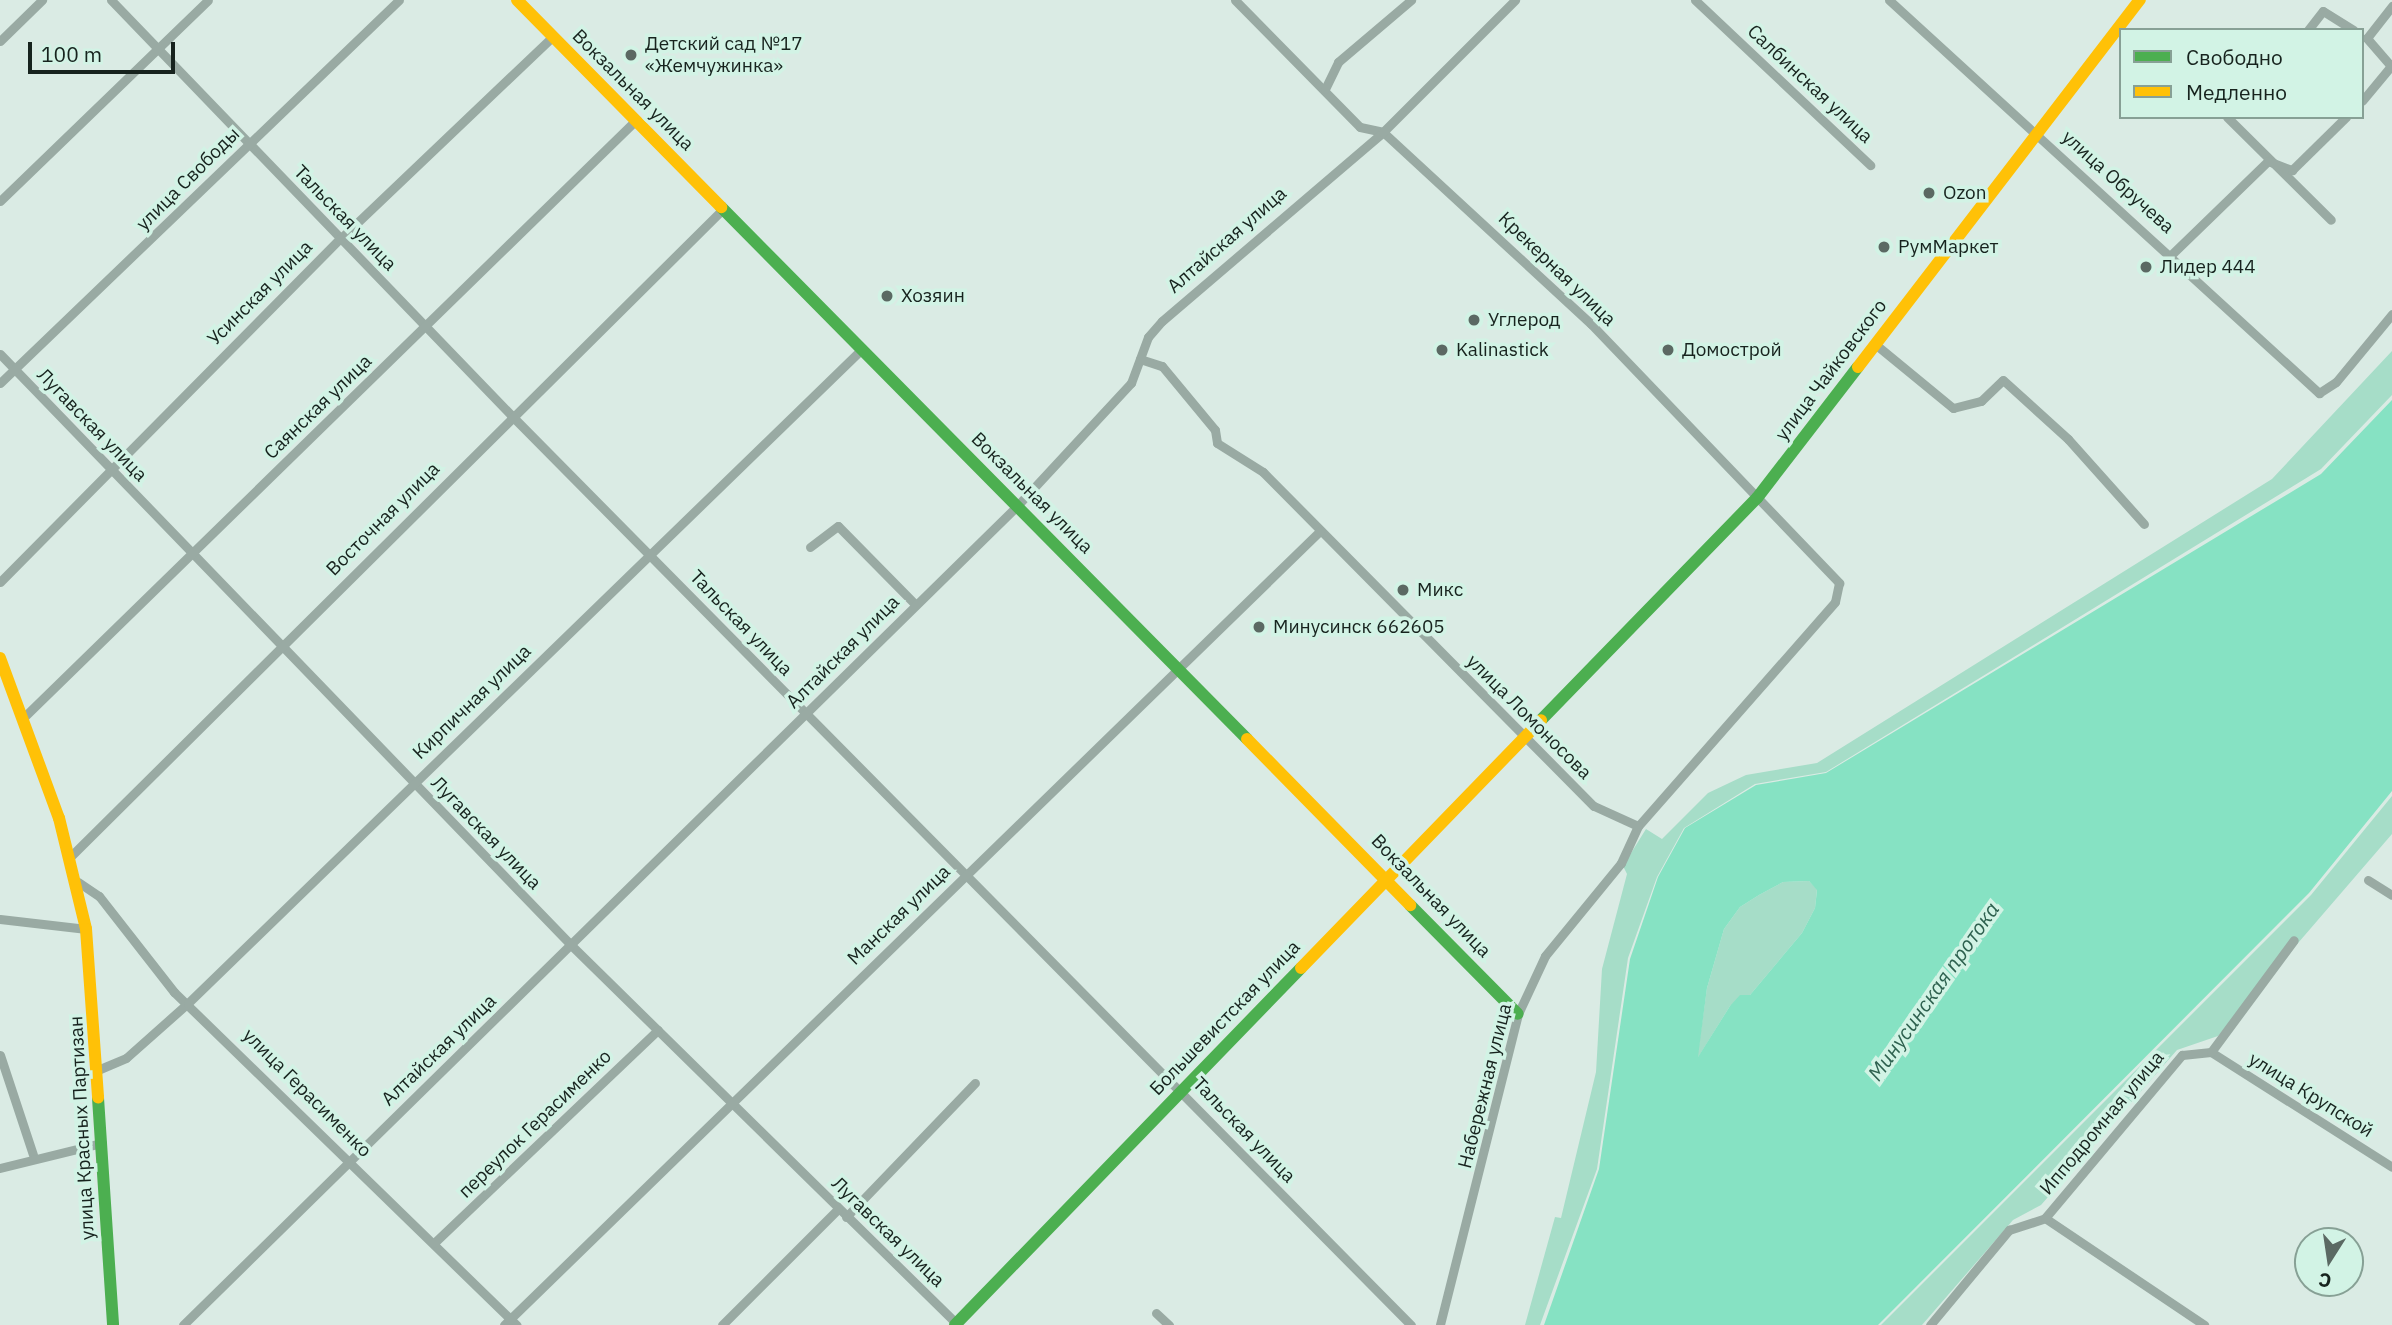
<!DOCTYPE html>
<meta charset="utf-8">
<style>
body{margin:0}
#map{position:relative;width:2392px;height:1325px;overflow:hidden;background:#daebe4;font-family:"IBM Plex Sans",sans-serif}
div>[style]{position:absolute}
.green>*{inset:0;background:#a6ddc8}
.water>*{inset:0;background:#86e2c3}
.street>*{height:9px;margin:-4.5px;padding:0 4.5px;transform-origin:4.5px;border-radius:4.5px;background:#99aaa3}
.fast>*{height:12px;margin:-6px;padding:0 6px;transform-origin:6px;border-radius:6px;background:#4caf50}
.slow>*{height:12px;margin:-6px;padding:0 6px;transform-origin:6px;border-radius:6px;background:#ffc107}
.dots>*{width:19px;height:19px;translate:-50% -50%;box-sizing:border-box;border:4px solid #d2f3e5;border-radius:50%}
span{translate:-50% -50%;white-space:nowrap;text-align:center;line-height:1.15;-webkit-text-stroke:7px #d2f3e5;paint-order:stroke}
.poi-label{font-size:19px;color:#17231e}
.left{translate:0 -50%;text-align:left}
.street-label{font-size:19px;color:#17231e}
.water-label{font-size:21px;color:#2e614f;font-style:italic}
.legend{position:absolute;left:2119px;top:28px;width:245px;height:91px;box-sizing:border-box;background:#d2f3e5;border:2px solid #87a095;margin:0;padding:9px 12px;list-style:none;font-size:21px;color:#17231e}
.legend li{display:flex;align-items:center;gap:14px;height:35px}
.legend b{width:35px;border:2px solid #87a095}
.north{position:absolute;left:2294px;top:1227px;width:70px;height:70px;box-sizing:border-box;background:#d2f3e5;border:2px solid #87a095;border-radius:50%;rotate:192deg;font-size:19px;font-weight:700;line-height:28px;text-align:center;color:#17231e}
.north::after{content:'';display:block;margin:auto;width:24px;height:32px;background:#5b6963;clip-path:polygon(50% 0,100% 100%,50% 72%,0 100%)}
.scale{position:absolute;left:28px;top:42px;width:147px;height:32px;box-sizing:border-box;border:4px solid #17231e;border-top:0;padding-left:9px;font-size:21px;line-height:24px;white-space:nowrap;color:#17231e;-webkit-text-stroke:5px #d2f3e5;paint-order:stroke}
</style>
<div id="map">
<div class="green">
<i style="clip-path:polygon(2392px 351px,2392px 395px,2321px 469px,1826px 772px,1755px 784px,1684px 828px,1657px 877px,1628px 958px,1597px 1169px,1540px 1325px,1525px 1325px,1555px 1217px,1561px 1218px,1596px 1072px,1602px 969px,1627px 874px,1623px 866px,1646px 829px,1662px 839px,1708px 793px,1746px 775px,1817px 763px,2272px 479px)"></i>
<i style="clip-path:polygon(2392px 796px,2392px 834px,2218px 1036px,2177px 1050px,2041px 1205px,2013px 1220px,1922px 1325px,1881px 1325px,2311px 895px)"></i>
<i style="clip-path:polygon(1809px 881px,1817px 889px,1815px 908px,1802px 933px,1750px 995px,1730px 1006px,1697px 1059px,1707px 988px,1724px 929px,1740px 907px,1759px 895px,1783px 882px)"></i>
</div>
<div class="water">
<i style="clip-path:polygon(evenodd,2392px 400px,2392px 791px,2309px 893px,1878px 1325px,1544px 1325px,1599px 1169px,1630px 959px,1658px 877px,1685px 828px,1756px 785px,1826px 773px,2321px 474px,2392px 400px,1809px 881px,1817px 890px,1815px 908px,1802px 933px,1750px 995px,1740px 995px,1730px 1006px,1698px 1057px,1707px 988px,1724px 929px,1740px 907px,1759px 895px,1783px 882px,1809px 881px)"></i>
</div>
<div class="street">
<i style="left:111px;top:0;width:576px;rotate:46.05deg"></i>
<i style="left:511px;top:415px;width:1280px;rotate:45.32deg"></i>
<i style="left:1235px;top:0;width:178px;rotate:45.5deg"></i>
<i style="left:1360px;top:127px;width:24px;rotate:12deg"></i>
<i style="left:1383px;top:132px;width:283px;rotate:42.7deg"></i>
<i style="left:1591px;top:324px;width:359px;rotate:46.2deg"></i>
<i style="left:1839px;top:583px;width:19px;rotate:102deg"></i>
<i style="left:1835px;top:602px;width:298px;rotate:131.3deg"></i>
<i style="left:1638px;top:826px;width:41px;rotate:114.7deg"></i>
<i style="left:1621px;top:863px;width:120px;rotate:129.3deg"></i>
<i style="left:1545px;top:956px;width:64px;rotate:115deg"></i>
<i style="left:1518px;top:1014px;width:321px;rotate:104.1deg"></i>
<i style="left:1695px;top:0;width:241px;rotate:43.3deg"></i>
<i style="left:1889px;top:0;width:583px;rotate:42.43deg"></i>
<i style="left:2319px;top:393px;width:20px;rotate:-33deg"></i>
<i style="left:2336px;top:382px;width:88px;rotate:-50.5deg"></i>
<i style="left:2308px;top:30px;width:24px;rotate:-52deg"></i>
<i style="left:2323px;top:11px;width:36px;rotate:32deg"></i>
<i style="left:0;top:41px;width:59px;rotate:-44.3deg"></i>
<i style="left:1325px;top:89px;width:30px;rotate:-64deg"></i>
<i style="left:1338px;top:62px;width:96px;rotate:-40.3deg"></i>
<i style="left:2362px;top:101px;width:45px;rotate:-50.4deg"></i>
<i style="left:2391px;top:66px;width:37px;rotate:-131deg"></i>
<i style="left:2367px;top:38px;width:41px;rotate:-52deg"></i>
<i style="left:2227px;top:117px;width:146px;rotate:44.7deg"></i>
<i style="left:0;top:201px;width:289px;rotate:-44deg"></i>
<i style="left:2172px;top:254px;width:134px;rotate:-44.1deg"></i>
<i style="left:2268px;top:161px;width:26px;rotate:21deg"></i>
<i style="left:2292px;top:170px;width:76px;rotate:-44.5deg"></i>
<i style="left:1875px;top:344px;width:101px;rotate:39.4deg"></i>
<i style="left:1953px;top:408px;width:29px;rotate:-14deg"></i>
<i style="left:1981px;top:401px;width:30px;rotate:-44deg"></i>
<i style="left:2003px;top:380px;width:88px;rotate:42.2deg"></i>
<i style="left:2068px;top:439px;width:114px;rotate:48.2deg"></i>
<i style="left:0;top:354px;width:823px;rotate:45.98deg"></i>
<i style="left:572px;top:946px;width:541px;rotate:44.48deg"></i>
<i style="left:1140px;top:359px;width:23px;rotate:18deg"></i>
<i style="left:1162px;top:366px;width:83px;rotate:50.4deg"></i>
<i style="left:1215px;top:430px;width:13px;rotate:81deg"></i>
<i style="left:1217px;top:443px;width:54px;rotate:32.2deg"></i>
<i style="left:1263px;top:472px;width:470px;rotate:45.3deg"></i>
<i style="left:1594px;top:806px;width:48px;rotate:24.4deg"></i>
<i style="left:0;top:383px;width:553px;rotate:-43.83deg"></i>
<i style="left:810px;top:547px;width:35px;rotate:-37deg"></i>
<i style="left:838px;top:526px;width:110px;rotate:45.4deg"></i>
<i style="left:0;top:582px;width:483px;rotate:-45.3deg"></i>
<i style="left:340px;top:239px;width:293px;rotate:-43.6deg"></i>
<i style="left:23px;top:718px;width:856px;rotate:-44.29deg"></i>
<i style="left:71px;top:856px;width:919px;rotate:-44.78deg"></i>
<i style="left:2368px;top:880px;width:28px;rotate:32deg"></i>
<i style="left:78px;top:882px;width:25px;rotate:34deg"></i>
<i style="left:99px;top:896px;width:122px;rotate:52deg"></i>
<i style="left:174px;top:992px;width:478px;rotate:44.2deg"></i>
<i style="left:0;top:919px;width:87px;rotate:6.6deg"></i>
<i style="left:2211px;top:1052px;width:214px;rotate:32.4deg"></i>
<i style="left:0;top:1055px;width:105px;rotate:71.7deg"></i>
<i style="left:100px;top:1069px;width:28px;rotate:-23deg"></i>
<i style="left:126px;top:1058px;width:83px;rotate:-41.6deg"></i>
<i style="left:188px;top:1003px;width:939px;rotate:-44.14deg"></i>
<i style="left:0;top:1168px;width:105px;rotate:-13.8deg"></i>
<i style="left:846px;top:1217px;width:186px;rotate:-46.1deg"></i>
<i style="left:2045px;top:1218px;width:192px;rotate:33.9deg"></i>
<i style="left:434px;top:1243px;width:309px;rotate:-43.6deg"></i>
<i style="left:1156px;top:1313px;width:18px;rotate:43deg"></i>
<i style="left:183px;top:1325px;width:1169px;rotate:-44.48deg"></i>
<i style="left:1017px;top:506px;width:168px;rotate:-47.2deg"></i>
<i style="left:1131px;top:383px;width:49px;rotate:-69.7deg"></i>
<i style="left:1148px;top:337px;width:21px;rotate:-49deg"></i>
<i style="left:1162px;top:321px;width:291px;rotate:-40.5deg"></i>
<i style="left:1383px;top:132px;width:187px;rotate:-45deg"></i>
<i style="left:504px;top:1325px;width:1139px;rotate:-44.22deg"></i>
<i style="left:722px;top:1325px;width:164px;rotate:-45deg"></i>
<i style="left:1930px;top:1325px;width:124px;rotate:-50.3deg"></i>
<i style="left:2009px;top:1230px;width:38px;rotate:-18deg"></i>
<i style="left:2045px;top:1218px;width:213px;rotate:-50deg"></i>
<i style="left:2182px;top:1055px;width:29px;rotate:-6deg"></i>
<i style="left:2211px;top:1052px;width:139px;rotate:-53.5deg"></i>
</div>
<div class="fast">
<i style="left:721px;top:207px;width:748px;rotate:45.32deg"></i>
<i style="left:1541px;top:720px;width:310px;rotate:-45.8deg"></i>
<i style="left:1757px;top:498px;width:165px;rotate:-52.4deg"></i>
<i style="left:1410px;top:905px;width:153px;rotate:45.3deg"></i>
<i style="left:98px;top:1098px;width:227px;rotate:86.2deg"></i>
<i style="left:955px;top:1325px;width:497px;rotate:-45.9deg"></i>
</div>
<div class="slow">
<i style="left:517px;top:0;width:291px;rotate:45.4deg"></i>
<i style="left:1858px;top:367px;width:463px;rotate:-52.5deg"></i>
<i style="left:0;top:658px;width:171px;rotate:69.8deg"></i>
<i style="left:59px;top:818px;width:114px;rotate:76.3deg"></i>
<i style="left:86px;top:929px;width:169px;rotate:85.9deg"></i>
<i style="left:1247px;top:739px;width:233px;rotate:45.5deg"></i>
<i style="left:1301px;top:968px;width:345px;rotate:-45.9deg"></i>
</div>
<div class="dots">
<i style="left:631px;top:55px;background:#5b6963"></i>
<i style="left:1929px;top:193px;background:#5b6963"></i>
<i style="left:1884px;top:247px;background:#5b6963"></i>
<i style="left:2146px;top:267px;background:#5b6963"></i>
<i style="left:887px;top:296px;background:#5b6963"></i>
<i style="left:1474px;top:320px;background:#5b6963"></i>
<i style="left:1442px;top:350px;background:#5b6963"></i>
<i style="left:1668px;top:350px;background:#5b6963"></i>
<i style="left:1403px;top:590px;background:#5b6963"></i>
<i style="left:1259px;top:627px;background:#5b6963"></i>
</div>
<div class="poi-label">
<span class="left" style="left:645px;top:55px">Детский сад №17<br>«Жемчужинка»</span>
<span class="left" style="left:1943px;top:193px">Ozon</span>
<span class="left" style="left:1898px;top:247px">РумМаркет</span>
<span class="left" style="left:2160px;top:267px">Лидер 444</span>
<span class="left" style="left:901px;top:296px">Хозяин</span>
<span class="left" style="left:1488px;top:320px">Углерод</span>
<span class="left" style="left:1456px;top:350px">Kalinastick</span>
<span class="left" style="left:1682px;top:350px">Домострой</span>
<span class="left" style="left:1417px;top:590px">Микс</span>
<span class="left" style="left:1273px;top:627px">Минусинск 662605</span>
</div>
<div class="street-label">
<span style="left:1810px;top:84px;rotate:43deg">Салбинская улица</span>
<span style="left:633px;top:90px;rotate:45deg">Вокзальная улица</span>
<span style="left:188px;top:179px;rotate:-45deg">улица Свободы</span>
<span style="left:2118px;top:182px;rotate:42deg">улица Обручева</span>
<span style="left:345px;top:218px;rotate:46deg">Тальская улица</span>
<span style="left:1227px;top:240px;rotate:-41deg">Алтайская улица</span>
<span style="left:1557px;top:269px;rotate:44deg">Крекерная улица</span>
<span style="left:260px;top:293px;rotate:-45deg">Усинская улица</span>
<span style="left:1831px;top:370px;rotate:-53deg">улица Чайковского</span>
<span style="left:318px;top:407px;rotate:-44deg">Саянская улица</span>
<span style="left:92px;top:425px;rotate:46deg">Лугавская улица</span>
<span style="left:1032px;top:493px;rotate:45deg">Вокзальная улица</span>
<span style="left:383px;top:519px;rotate:-45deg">Восточная улица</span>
<span style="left:741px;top:623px;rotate:46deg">Тальская улица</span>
<span style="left:843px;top:652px;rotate:-45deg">Алтайская улица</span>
<span style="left:472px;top:702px;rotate:-44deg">Кирпичная улица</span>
<span style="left:1529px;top:717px;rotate:45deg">улица Ломоносова</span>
<span style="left:486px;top:833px;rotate:46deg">Лугавская улица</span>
<span style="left:1431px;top:896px;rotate:46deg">Вокзальная улица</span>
<span style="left:899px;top:915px;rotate:-44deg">Манская улица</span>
<span style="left:1225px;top:1018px;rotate:-46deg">Большевистская улица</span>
<span style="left:439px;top:1050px;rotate:-44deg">Алтайская улица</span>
<span style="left:1485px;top:1086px;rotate:-76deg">Набережная улица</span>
<span style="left:307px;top:1093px;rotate:45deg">улица Герасименко</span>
<span style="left:2311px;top:1095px;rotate:32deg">улица Крупской</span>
<span style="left:2102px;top:1123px;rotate:-50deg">Ипподромная улица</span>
<span style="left:535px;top:1124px;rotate:-44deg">переулок Герасименко</span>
<span style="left:82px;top:1128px;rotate:-93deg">улица Красных Партизан</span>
<span style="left:1244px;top:1130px;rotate:46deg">Тальская улица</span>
<span style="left:888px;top:1232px;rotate:44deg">Лугавская улица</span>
</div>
<div class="water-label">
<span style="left:1933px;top:991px;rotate:-55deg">Минусинская протока</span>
</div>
<ul class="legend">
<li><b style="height:9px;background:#4caf50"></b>Свободно</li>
<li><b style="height:9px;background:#ffc107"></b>Медленно</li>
</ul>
<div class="north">С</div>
<div class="scale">100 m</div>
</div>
